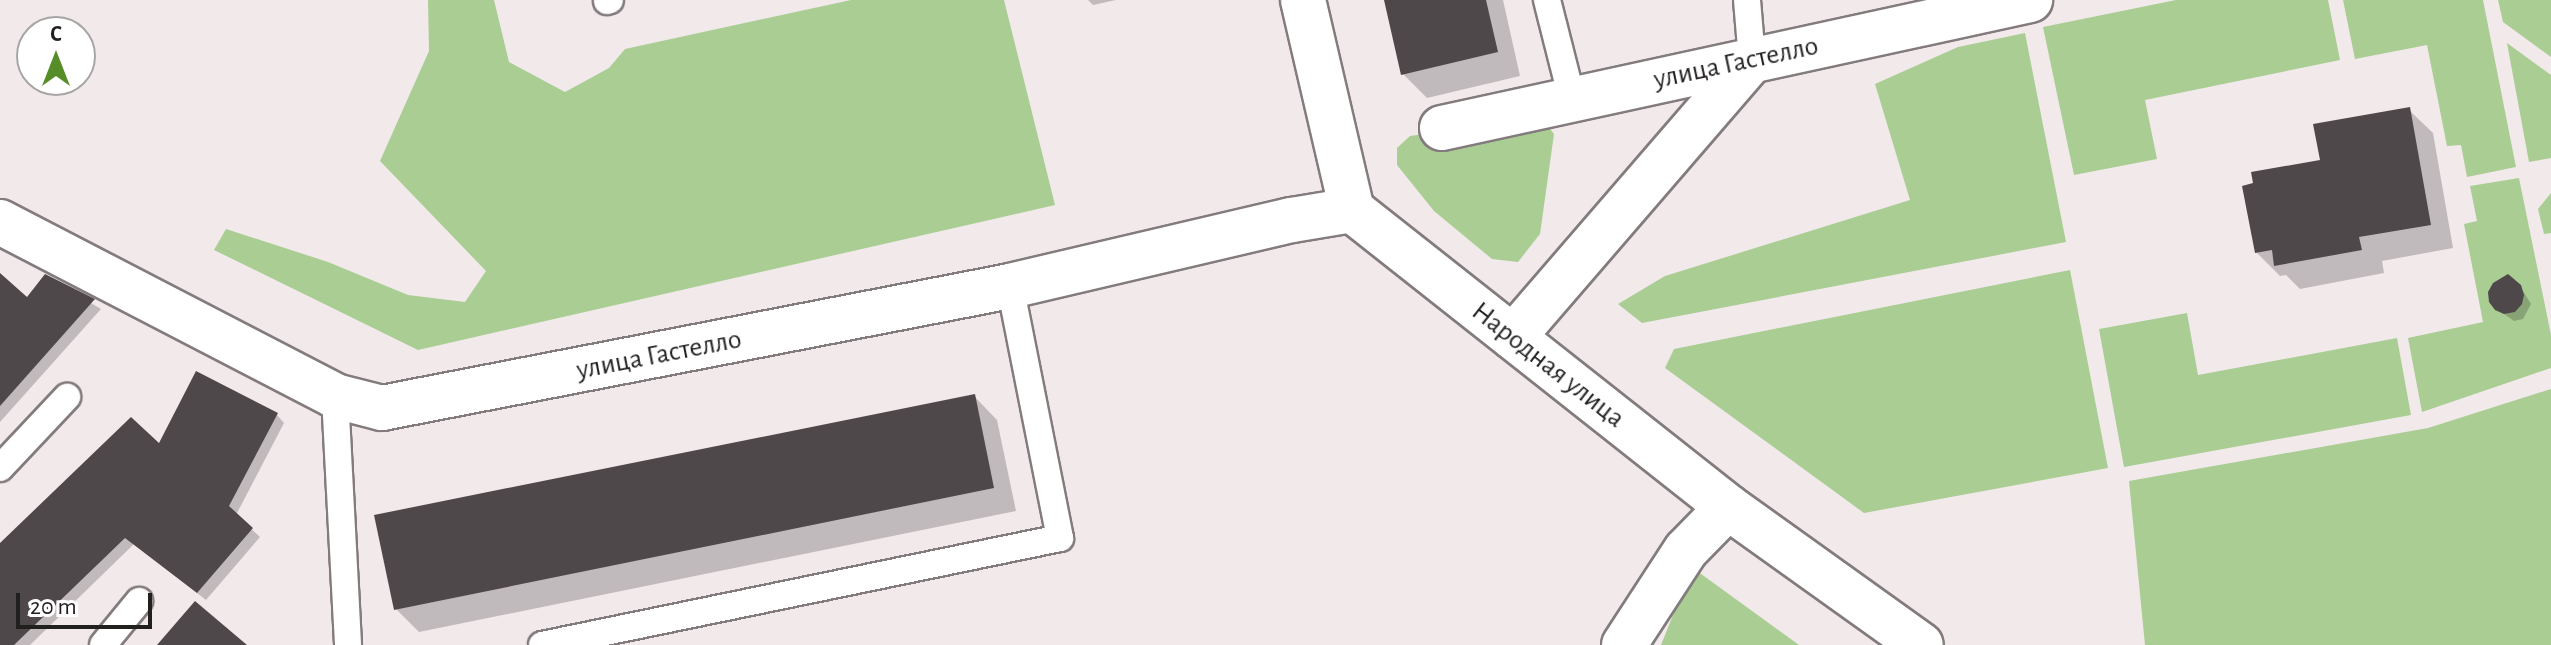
<!DOCTYPE html>
<meta charset="utf-8">
<style>
body{margin:0}
#map{position:relative;width:2551px;height:645px;overflow:hidden;background:#f2e9eb;font-family:"Alegreya Sans",sans-serif}
div>[style]{position:absolute}
.green>*{inset:0;background:#aacd94}
.shadow>*{inset:0;background:#0003}
.building>*{inset:0;background:#4f484a}
.roads{filter:drop-shadow(2px 0 #837b7d) drop-shadow(-2px 0 #837b7d) drop-shadow(0 2px #837b7d) drop-shadow(0 -2px #837b7d)}
.lane>*{height:26px;margin:-13px;padding:0 13px;transform-origin:13px;border-radius:13px;background:#fff}
.street>*{height:44px;margin:-22px;padding:0 22px;transform-origin:22px;border-radius:22px;background:#fff}
span{translate:-50% -50%;white-space:nowrap;text-align:center;line-height:1.15;-webkit-text-stroke:8px #fff;paint-order:stroke}
.street-label{font-size:28px;color:#221f1f}
.north{position:absolute;left:16px;top:16px;width:80px;height:80px;box-sizing:border-box;background:#fff;border:2px solid #a7a5a5;border-radius:50%;rotate:0deg;font-size:22px;font-weight:700;line-height:32px;text-align:center;color:#221f1f}
.north::after{content:'';display:block;margin:auto;width:28px;height:36px;background:#568d28;clip-path:polygon(50% 0,100% 100%,50% 72%,0 100%)}
.scale{position:absolute;left:16px;top:593px;width:136px;height:36px;box-sizing:border-box;border:4px solid #221f1f;border-top:0;padding-left:10px;font-size:24px;line-height:28px;white-space:nowrap;color:#221f1f;-webkit-text-stroke:6px #fff;paint-order:stroke}
</style>
<div id="map">
<div class="green">
<i style="clip-path:polygon(428px 0,494px 0,509px 62px,565px 92px,609px 68px,625px 49px,851px 0,1004px 0,1055px 205px,418px 350px,214px 250px,226px 229px,328px 262px,408px 295px,465px 302px,486px 271px,380px 161px,429px 51px)"></i>
<i style="clip-path:polygon(2176px 0,2328px 0,2340px 60px,2145px 100px,2157px 159px,2074px 175px,2043px 27px)"></i>
<i style="clip-path:polygon(2343px 0,2483px 0,2516px 167px,2467px 177px,2461px 145px,2447px 146px,2427px 45px,2355px 59px)"></i>
<i style="clip-path:polygon(2498px 0,2551px 0,2551px 57px,2503px 22px)"></i>
<i style="clip-path:polygon(2025px 33px,2066px 242px,1642px 323px,1618px 304px,1665px 276px,1910px 200px,1875px 84px,1958px 47px)"></i>
<i style="clip-path:polygon(2507px 43px,2551px 75px,2551px 158px,2529px 162px)"></i>
<i style="clip-path:polygon(1541px 117px,1554px 134px,1540px 234px,1518px 262px,1492px 259px,1434px 211px,1397px 165px,1397px 148px,1410px 136px)"></i>
<i style="clip-path:polygon(2519px 178px,2551px 335px,2551px 368px,2422px 412px,2408px 338px,2483px 322px,2464px 224px,2477px 221px,2470px 186px)"></i>
<i style="clip-path:polygon(2551px 193px,2551px 233px,2544px 234px,2538px 209px)"></i>
<i style="clip-path:polygon(2070px 270px,2108px 468px,1864px 513px,1665px 368px,1674px 349px)"></i>
<i style="clip-path:polygon(2187px 313px,2198px 375px,2397px 338px,2411px 415px,2124px 467px,2099px 329px)"></i>
<i style="clip-path:polygon(2551px 389px,2551px 645px,2145px 645px,2129px 481px,2428px 428px)"></i>
<i style="clip-path:polygon(1697px 571px,1799px 645px,1661px 645px,1681px 595px)"></i>
</div>
<div class="shadow">
<i style="clip-path:polygon(1088px 0,1116px 0,1093px 5px)"></i>
<i style="clip-path:polygon(1386px 0,1503px 0,1520px 76px,1427px 98px,1403px 74px)"></i>
<i style="clip-path:polygon(2409px 110px,2433px 133px,2453px 248px,2382px 261px,2384px 273px,2300px 289px,2286px 275px,2280px 276px,2256px 252px,2322px 162px)"></i>
<i style="clip-path:polygon(0 276px,28px 300px,46px 276px,101px 309px,0 422px)"></i>
<i style="clip-path:polygon(2520px 286px,2531px 304px,2523px 319px,2514px 321px,2497px 309px)"></i>
<i style="clip-path:polygon(974px 396px,997px 420px,1016px 511px,419px 632px,396px 609px)"></i>
<i style="clip-path:polygon(277px 415px,284px 423px,236px 515px,260px 537px,206px 600px,134px 544px,30px 645px,0 645px,0 546px,159px 446px)"></i>
</div>
<div class="building">
<i style="clip-path:polygon(1384px 0,1486px 0,1498px 52px,1401px 75px)"></i>
<i style="clip-path:polygon(2410px 107px,2431px 225px,2359px 237px,2362px 250px,2274px 266px,2272px 250px,2255px 253px,2242px 186px,2253px 183px,2251px 172px,2320px 160px,2313px 124px)"></i>
<i style="clip-path:polygon(0 273px,27px 297px,45px 274px,95px 299px,0 406px)"></i>
<i style="clip-path:polygon(2508px 274px,2521px 285px,2524px 295px,2522px 304px,2515px 312px,2504px 314px,2495px 310px,2489px 302px,2488px 292px,2493px 283px)"></i>
<i style="clip-path:polygon(196px 371px,278px 413px,229px 506px,253px 528px,197px 593px,125px 538px,14px 645px,0 645px,0 543px,131px 417px,159px 443px)"></i>
<i style="clip-path:polygon(975px 394px,994px 488px,394px 610px,374px 515px)"></i>
<i style="clip-path:polygon(195px 601px,247px 645px,157px 645px)"></i>
</div>
<div class="roads">
<div class="lane">
<i style="left:1547px;top:0;width:102px;rotate:75.8deg"></i>
<i style="left:1747px;top:0;width:60px;rotate:85.2deg"></i>
<i style="left:607px;top:1px;width:3px;rotate:-18deg"></i>
<i style="left:335px;top:396px;width:249px;rotate:87deg"></i>
<i style="left:0;top:468px;width:98px;rotate:-46.7deg"></i>
<i style="left:103px;top:645px;width:57px;rotate:-50.7deg"></i>
<i style="left:542px;top:645px;width:529px;rotate:-11.67deg"></i>
<i style="left:1060px;top:538px;width:257px;rotate:-101.2deg"></i>
</div>
<div class="street">
<i style="left:1303px;top:0;width:216px;rotate:76.9deg"></i>
<i style="left:1352px;top:210px;width:479px;rotate:38.3deg"></i>
<i style="left:1728px;top:507px;width:237px;rotate:35.6deg"></i>
<i style="left:1442px;top:128px;width:602px;rotate:-12.28deg"></i>
<i style="left:0;top:222px;width:377px;rotate:27.4deg"></i>
<i style="left:335px;top:396px;width:49px;rotate:14.3deg"></i>
<i style="left:382px;top:408px;width:640px;rotate:-10.99deg"></i>
<i style="left:1010px;top:286px;width:290px;rotate:-13.2deg"></i>
<i style="left:1292px;top:220px;width:61px;rotate:-9.5deg"></i>
<i style="left:1513px;top:337px;width:366px;rotate:-49.2deg"></i>
<i style="left:1624px;top:645px;width:113px;rotate:-56.9deg"></i>
<i style="left:1686px;top:550px;width:60px;rotate:-45.7deg"></i>
</div>
</div>
<div class="street-label">
<span style="left:1736px;top:63px;rotate:-12deg">улица Гастелло</span>
<span style="left:659px;top:355px;rotate:-11deg">улица Гастелло</span>
<span style="left:1548px;top:365px;rotate:38deg">Народная улица</span>
</div>
<div class="north">С</div>
<div class="scale">20 m</div>
</div>
